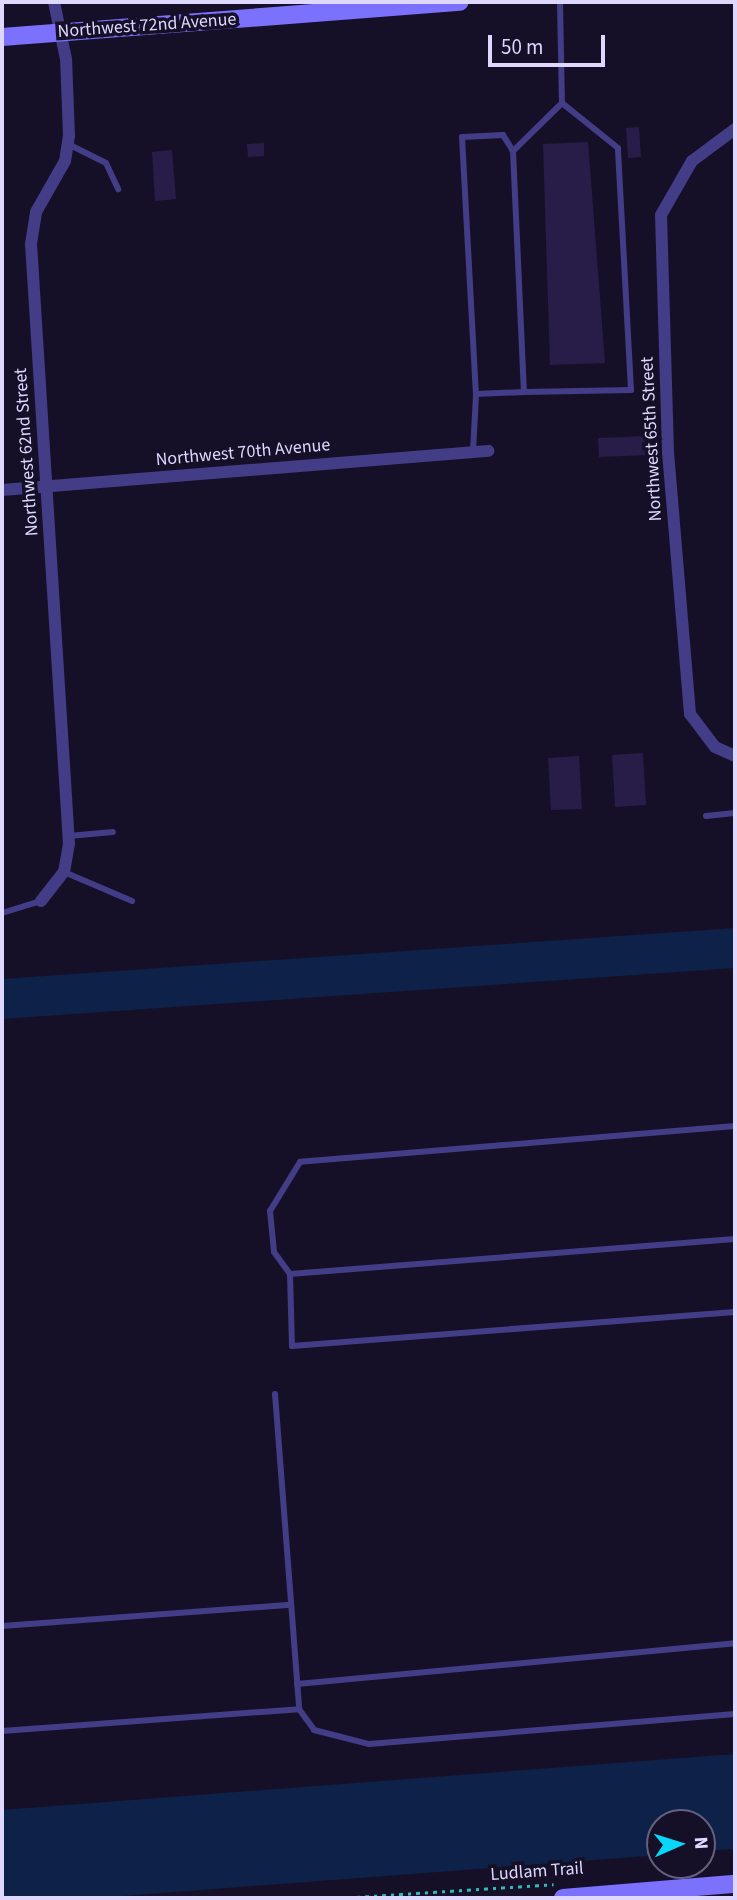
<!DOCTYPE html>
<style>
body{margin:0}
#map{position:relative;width:737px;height:1900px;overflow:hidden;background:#151028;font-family:"Source Sans 3",sans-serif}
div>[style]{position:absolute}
.water>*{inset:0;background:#0e2149}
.building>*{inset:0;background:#281d48}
.path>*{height:2.5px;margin-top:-1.25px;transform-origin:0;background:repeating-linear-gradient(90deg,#32b8b6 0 3.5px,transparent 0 8.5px)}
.lane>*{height:6px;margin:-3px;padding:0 3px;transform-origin:3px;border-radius:3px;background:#433c86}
.street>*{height:12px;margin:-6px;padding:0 6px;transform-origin:6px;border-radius:6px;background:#433c86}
.secondary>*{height:18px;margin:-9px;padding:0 9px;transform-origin:9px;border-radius:9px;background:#7b71fc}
span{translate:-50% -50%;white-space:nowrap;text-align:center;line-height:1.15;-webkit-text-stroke:7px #151028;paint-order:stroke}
.street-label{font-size:18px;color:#ded8fe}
.frame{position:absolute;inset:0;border:4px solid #ded8fe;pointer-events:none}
.north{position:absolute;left:646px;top:1809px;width:70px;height:70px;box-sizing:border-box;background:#151028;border:2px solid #65607e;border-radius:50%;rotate:87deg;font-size:19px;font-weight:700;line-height:28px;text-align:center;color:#ded8fe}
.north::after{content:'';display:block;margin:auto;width:24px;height:32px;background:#08d7fa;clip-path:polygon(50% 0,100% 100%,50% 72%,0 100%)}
.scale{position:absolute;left:488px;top:35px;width:117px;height:32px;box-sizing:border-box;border:4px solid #ded8fe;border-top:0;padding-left:9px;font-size:21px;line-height:24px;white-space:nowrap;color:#ded8fe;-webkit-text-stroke:5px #151028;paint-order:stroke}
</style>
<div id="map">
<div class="water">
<i style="clip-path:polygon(735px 928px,735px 968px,2px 1019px,2px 979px)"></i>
<i style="clip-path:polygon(735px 1754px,735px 1849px,702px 1851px,702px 1823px,660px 1823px,660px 1855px,97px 1898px,2px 1898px,2px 1810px)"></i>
</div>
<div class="building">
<i style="clip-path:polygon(639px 127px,641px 157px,628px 158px,626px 128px)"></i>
<i style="clip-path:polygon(588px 142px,605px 363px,550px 365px,543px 144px)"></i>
<i style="clip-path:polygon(264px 143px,264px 156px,248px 157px,247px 144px)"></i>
<i style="clip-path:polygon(172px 150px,176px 199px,155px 201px,152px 152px)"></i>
<i style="clip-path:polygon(648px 436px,649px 455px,599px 457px,598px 438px)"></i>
<i style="clip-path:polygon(643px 753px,646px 805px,615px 807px,612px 755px)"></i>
<i style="clip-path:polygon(579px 756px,582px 809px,551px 810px,548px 758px)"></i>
</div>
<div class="path">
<i style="left:340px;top:1898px;width:214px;rotate:-3.7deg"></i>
</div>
<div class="lane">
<i style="left:560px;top:2px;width:101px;rotate:88.9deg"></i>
<i style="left:562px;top:103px;width:69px;rotate:135.6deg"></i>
<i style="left:513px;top:151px;width:241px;rotate:87.4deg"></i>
<i style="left:524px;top:392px;width:107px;rotate:-1.1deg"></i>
<i style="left:631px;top:390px;width:242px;rotate:-93.1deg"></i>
<i style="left:618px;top:148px;width:72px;rotate:-141.2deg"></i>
<i style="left:68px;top:144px;width:42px;rotate:26.6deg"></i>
<i style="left:106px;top:163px;width:29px;rotate:65deg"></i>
<i style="left:513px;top:151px;width:19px;rotate:-122deg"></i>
<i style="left:503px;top:135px;width:41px;rotate:177.2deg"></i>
<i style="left:462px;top:137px;width:257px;rotate:86.9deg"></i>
<i style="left:476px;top:394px;width:48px;rotate:-2.4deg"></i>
<i style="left:473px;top:452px;width:58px;rotate:-87deg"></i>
<i style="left:706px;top:816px;width:29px;rotate:-6deg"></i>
<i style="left:69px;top:836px;width:44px;rotate:-5.2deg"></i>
<i style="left:64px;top:872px;width:74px;rotate:23.1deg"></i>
<i style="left:2px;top:913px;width:41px;rotate:-17.1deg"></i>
<i style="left:735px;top:1126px;width:436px;rotate:175.3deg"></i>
<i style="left:300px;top:1162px;width:57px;rotate:121.5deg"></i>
<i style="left:270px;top:1211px;width:41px;rotate:84.4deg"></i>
<i style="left:274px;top:1252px;width:27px;rotate:54deg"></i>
<i style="left:290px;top:1274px;width:446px;rotate:-4.5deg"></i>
<i style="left:290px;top:1274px;width:72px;rotate:88.4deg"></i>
<i style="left:292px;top:1346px;width:444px;rotate:-4.4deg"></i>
<i style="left:275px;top:1394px;width:316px;rotate:85.6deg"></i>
<i style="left:299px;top:1709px;width:26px;rotate:54deg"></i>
<i style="left:314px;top:1730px;width:57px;rotate:14.3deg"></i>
<i style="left:369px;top:1744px;width:367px;rotate:-4.7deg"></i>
<i style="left:2px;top:1626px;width:289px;rotate:-4.2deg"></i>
<i style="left:297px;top:1684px;width:440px;rotate:-5.3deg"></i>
<i style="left:2px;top:1731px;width:298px;rotate:-4.2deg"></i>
</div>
<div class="street">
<i style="left:735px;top:129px;width:54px;rotate:143.3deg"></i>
<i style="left:692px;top:161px;width:62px;rotate:119.9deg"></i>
<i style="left:661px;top:215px;width:237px;rotate:88.3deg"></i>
<i style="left:668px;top:452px;width:263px;rotate:85.2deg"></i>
<i style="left:690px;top:714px;width:41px;rotate:52.9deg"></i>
<i style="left:715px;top:747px;width:22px;rotate:24deg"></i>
<i style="left:2px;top:490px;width:488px;rotate:-4.6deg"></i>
<i style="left:41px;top:901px;width:37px;rotate:-52deg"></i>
<i style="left:64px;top:872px;width:28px;rotate:-80deg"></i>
<i style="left:69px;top:844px;width:601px;rotate:-93.62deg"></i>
<i style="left:31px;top:244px;width:32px;rotate:-81deg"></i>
<i style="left:36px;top:212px;width:59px;rotate:-60.4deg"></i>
<i style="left:65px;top:161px;width:25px;rotate:-81deg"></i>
<i style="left:69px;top:136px;width:77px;rotate:-92.2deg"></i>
<i style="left:66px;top:59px;width:58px;rotate:-101.9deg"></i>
</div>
<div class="secondary">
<i style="left:2px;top:37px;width:459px;rotate:-4.4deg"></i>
<i style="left:563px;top:1898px;width:173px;rotate:-4.7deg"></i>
</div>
<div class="street-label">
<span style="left:147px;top:26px;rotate:-4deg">Northwest 72nd Avenue</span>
<span style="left:652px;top:439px;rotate:-93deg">Northwest 65th Street</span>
<span style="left:27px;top:452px;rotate:-94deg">Northwest 62nd Street</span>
<span style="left:243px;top:453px;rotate:-5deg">Northwest 70th Avenue</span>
<span style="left:537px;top:1872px;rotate:-4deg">Ludlam Trail</span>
</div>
<div class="frame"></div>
<div class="north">N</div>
<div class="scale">50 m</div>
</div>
